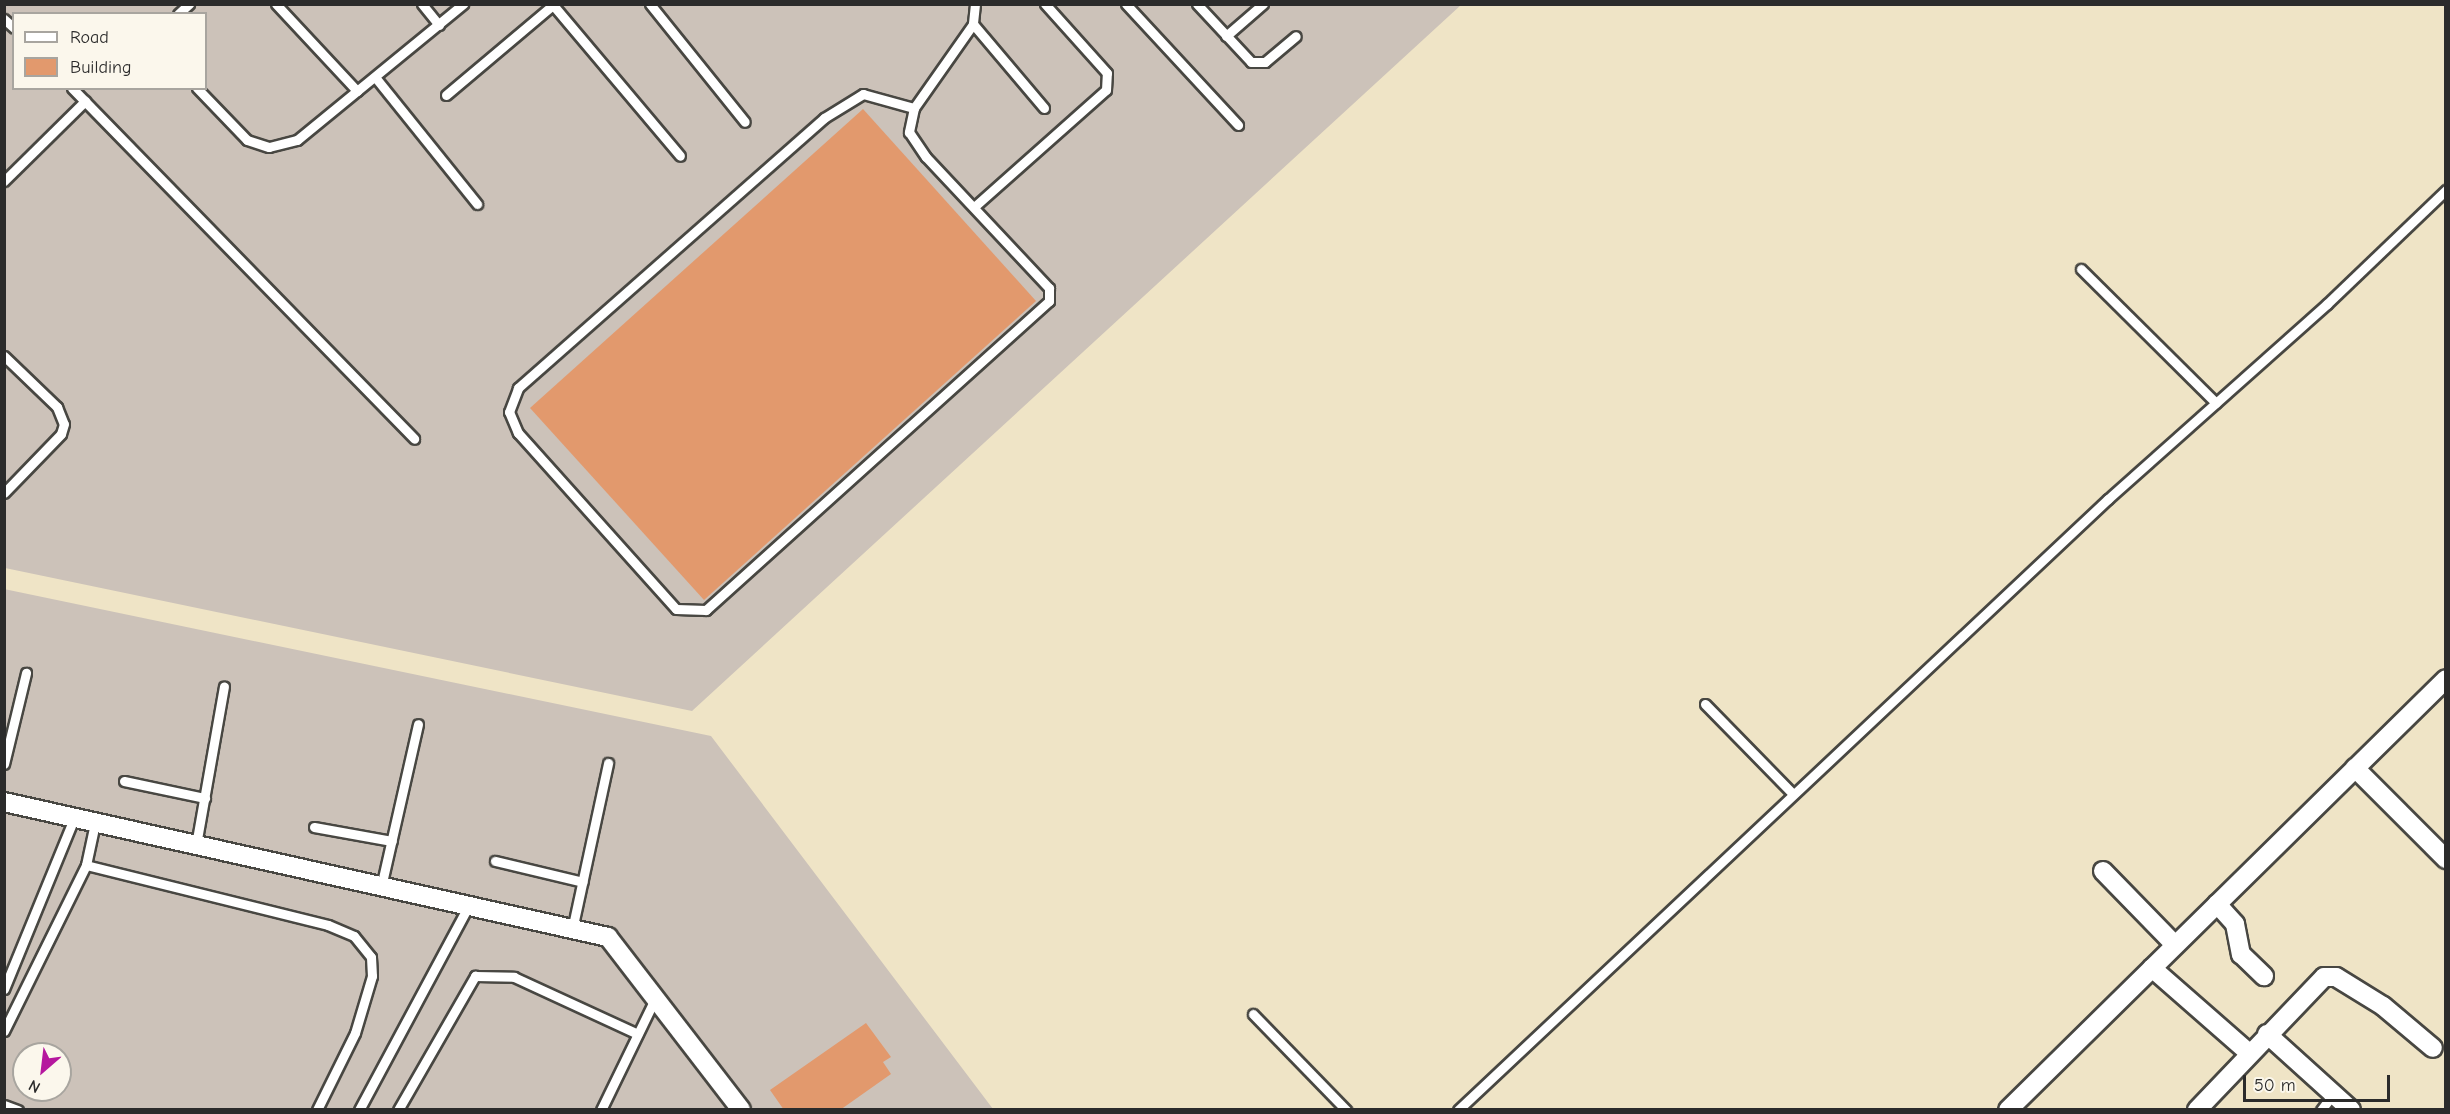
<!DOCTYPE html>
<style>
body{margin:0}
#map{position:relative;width:2450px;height:1114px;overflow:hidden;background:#efe4c6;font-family:"Comic Neue",sans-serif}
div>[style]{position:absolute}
.industrial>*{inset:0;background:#ccc2b9}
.building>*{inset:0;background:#e2996d}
.roads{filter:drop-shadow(2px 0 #484742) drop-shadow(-2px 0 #484742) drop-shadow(0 2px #484742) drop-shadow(0 -2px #484742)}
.lane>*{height:9px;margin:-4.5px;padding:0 4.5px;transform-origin:4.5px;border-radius:4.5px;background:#fff}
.street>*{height:18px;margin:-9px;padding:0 9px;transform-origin:9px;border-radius:9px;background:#fff}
span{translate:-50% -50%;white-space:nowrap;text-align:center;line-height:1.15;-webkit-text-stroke:5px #fbf7ec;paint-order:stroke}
.frame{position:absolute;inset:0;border:6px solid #2b2b2b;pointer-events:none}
.legend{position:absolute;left:12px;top:12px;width:195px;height:78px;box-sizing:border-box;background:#fbf7ec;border:2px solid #a8a59f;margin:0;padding:8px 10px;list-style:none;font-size:18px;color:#2b2b2b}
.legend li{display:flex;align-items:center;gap:12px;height:30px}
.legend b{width:30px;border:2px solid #a8a59f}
.north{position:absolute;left:12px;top:1042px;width:60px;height:60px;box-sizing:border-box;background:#fbf7ec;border:2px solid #a8a59f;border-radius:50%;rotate:208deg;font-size:16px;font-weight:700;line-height:24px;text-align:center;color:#2b2b2b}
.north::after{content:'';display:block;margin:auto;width:21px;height:27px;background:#b5179e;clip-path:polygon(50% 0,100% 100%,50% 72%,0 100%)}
.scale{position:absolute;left:2243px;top:1075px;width:147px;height:27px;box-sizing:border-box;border:3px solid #2b2b2b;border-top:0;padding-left:8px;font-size:18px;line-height:21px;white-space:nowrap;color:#2b2b2b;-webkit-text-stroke:4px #fbf7ec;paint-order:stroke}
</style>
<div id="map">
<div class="industrial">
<i style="clip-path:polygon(evenodd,5px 5px,1461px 5px,692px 711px,5px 568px,5px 5px,14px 14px,206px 14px,206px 88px,14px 88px,14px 14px)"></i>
<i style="clip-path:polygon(evenodd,4px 589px,711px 736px,993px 1109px,5px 1109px,4px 589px,24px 1054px,60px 1054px,60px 1090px,24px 1090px,24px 1054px)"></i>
</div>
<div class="building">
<i style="clip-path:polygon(863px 109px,1036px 301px,704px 600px,530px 408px)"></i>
<i style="clip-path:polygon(866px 1023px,891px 1057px,883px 1062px,891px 1074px,840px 1110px,784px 1110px,770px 1090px)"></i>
</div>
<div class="roads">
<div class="lane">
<i style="left:276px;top:4px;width:119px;rotate:47deg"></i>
<i style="left:422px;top:4px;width:27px;rotate:51deg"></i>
<i style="left:650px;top:4px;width:151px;rotate:51.2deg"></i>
<i style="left:975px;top:4px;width:20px;rotate:96deg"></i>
<i style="left:973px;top:24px;width:110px;rotate:49.8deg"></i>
<i style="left:1126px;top:4px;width:165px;rotate:47.2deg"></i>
<i style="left:1197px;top:4px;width:79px;rotate:47deg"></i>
<i style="left:1251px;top:62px;width:14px"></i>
<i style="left:1265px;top:62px;width:40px;rotate:-40deg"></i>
<i style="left:553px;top:5px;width:197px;rotate:49.9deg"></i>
<i style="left:178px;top:14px;width:15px;rotate:-42deg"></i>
<i style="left:4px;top:19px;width:13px;rotate:42deg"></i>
<i style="left:1226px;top:36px;width:49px;rotate:-40.9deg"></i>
<i style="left:375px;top:77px;width:163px;rotate:51.2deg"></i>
<i style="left:72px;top:88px;width:490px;rotate:45.7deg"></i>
<i style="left:197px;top:88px;width:72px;rotate:46.1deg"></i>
<i style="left:247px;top:140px;width:23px;rotate:18deg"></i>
<i style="left:269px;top:147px;width:29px;rotate:-14deg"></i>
<i style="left:297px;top:140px;width:215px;rotate:-39.3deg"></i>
<i style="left:863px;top:94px;width:53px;rotate:15.4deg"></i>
<i style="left:914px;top:108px;width:25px;rotate:102deg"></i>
<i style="left:909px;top:132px;width:30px;rotate:56deg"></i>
<i style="left:926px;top:157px;width:180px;rotate:46.8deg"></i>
<i style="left:1049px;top:288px;width:13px;rotate:90deg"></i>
<i style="left:1049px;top:301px;width:462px;rotate:138deg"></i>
<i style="left:706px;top:610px;width:30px;rotate:-178deg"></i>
<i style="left:676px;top:609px;width:237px;rotate:-131.9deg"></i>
<i style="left:518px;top:433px;width:23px;rotate:-113deg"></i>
<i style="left:509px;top:412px;width:26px;rotate:-69deg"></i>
<i style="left:518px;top:388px;width:408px;rotate:-41.4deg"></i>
<i style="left:824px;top:118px;width:46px;rotate:-31.6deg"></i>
<i style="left:446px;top:95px;width:141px;rotate:-40.1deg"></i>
<i style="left:914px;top:108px;width:103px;rotate:-54.9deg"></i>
<i style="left:4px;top:181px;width:114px;rotate:-44.6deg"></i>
<i style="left:974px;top:207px;width:176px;rotate:-41.6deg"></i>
<i style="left:1106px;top:90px;width:17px;rotate:-87deg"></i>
<i style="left:1107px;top:73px;width:93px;rotate:-131.9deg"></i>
<i style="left:2081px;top:269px;width:190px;rotate:44.8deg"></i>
<i style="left:4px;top:356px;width:74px;rotate:43.9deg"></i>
<i style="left:57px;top:407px;width:18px;rotate:68deg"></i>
<i style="left:64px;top:424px;width:10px;rotate:107deg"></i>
<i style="left:61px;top:434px;width:82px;rotate:134deg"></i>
<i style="left:1705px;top:704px;width:126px;rotate:45.6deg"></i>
<i style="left:4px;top:764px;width:94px;rotate:-76.4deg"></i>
<i style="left:124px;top:781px;width:83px;rotate:11.9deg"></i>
<i style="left:314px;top:827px;width:79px;rotate:10.2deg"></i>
<i style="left:196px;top:845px;width:161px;rotate:-80deg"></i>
<i style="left:495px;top:861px;width:90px;rotate:13.4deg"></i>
<i style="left:86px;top:865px;width:43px;rotate:-77.9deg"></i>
<i style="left:381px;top:887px;width:167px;rotate:-77.2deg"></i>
<i style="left:572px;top:930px;width:171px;rotate:-77.8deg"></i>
<i style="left:4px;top:989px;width:185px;rotate:-67.7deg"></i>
<i style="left:1253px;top:1014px;width:134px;rotate:45.9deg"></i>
<i style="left:4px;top:1031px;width:185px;rotate:-63.7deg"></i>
<i style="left:86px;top:865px;width:249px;rotate:13.9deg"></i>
<i style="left:328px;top:925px;width:28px;rotate:23deg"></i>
<i style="left:354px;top:936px;width:27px;rotate:51deg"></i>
<i style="left:371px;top:957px;width:19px;rotate:87deg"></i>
<i style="left:372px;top:976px;width:59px;rotate:106.6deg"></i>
<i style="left:355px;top:1033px;width:86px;rotate:116.3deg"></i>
<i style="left:4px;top:1105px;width:15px;rotate:20deg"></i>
<i style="left:359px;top:1110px;width:230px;rotate:-61.8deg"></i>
<i style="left:398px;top:1110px;width:155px;rotate:-60.1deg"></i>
<i style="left:475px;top:976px;width:39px;rotate:1deg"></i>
<i style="left:514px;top:977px;width:136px;rotate:24.7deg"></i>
<i style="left:601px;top:1110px;width:123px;rotate:-64.1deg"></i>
<i style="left:1458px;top:1110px;width:892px;rotate:-43.23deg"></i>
<i style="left:2108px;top:499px;width:293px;rotate:-41.7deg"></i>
<i style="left:2327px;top:304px;width:165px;rotate:-43.8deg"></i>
<i style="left:2321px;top:1110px;width:20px;rotate:-53deg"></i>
</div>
<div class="street">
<i style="left:2355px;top:768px;width:129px;rotate:45deg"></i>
<i style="left:4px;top:802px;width:619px;rotate:12.6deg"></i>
<i style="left:608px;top:937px;width:218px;rotate:52.4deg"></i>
<i style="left:2103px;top:871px;width:103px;rotate:45.8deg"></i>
<i style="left:2217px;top:904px;width:27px;rotate:48deg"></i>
<i style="left:2235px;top:924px;width:31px;rotate:79deg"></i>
<i style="left:2241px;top:954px;width:32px;rotate:44deg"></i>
<i style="left:2152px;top:968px;width:129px;rotate:41.2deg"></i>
<i style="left:2267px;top:1034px;width:113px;rotate:42.1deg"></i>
<i style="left:2008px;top:1110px;width:614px;rotate:-44.54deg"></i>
<i style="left:2197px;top:1110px;width:184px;rotate:-46.3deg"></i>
<i style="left:2324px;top:977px;width:12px"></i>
<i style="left:2336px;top:977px;width:55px;rotate:31.7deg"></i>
<i style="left:2383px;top:1006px;width:65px;rotate:40deg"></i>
</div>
</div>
<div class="frame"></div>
<ul class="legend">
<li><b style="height:8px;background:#fff"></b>Road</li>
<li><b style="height:16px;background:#e2996d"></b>Building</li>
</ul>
<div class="north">N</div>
<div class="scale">50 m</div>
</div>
